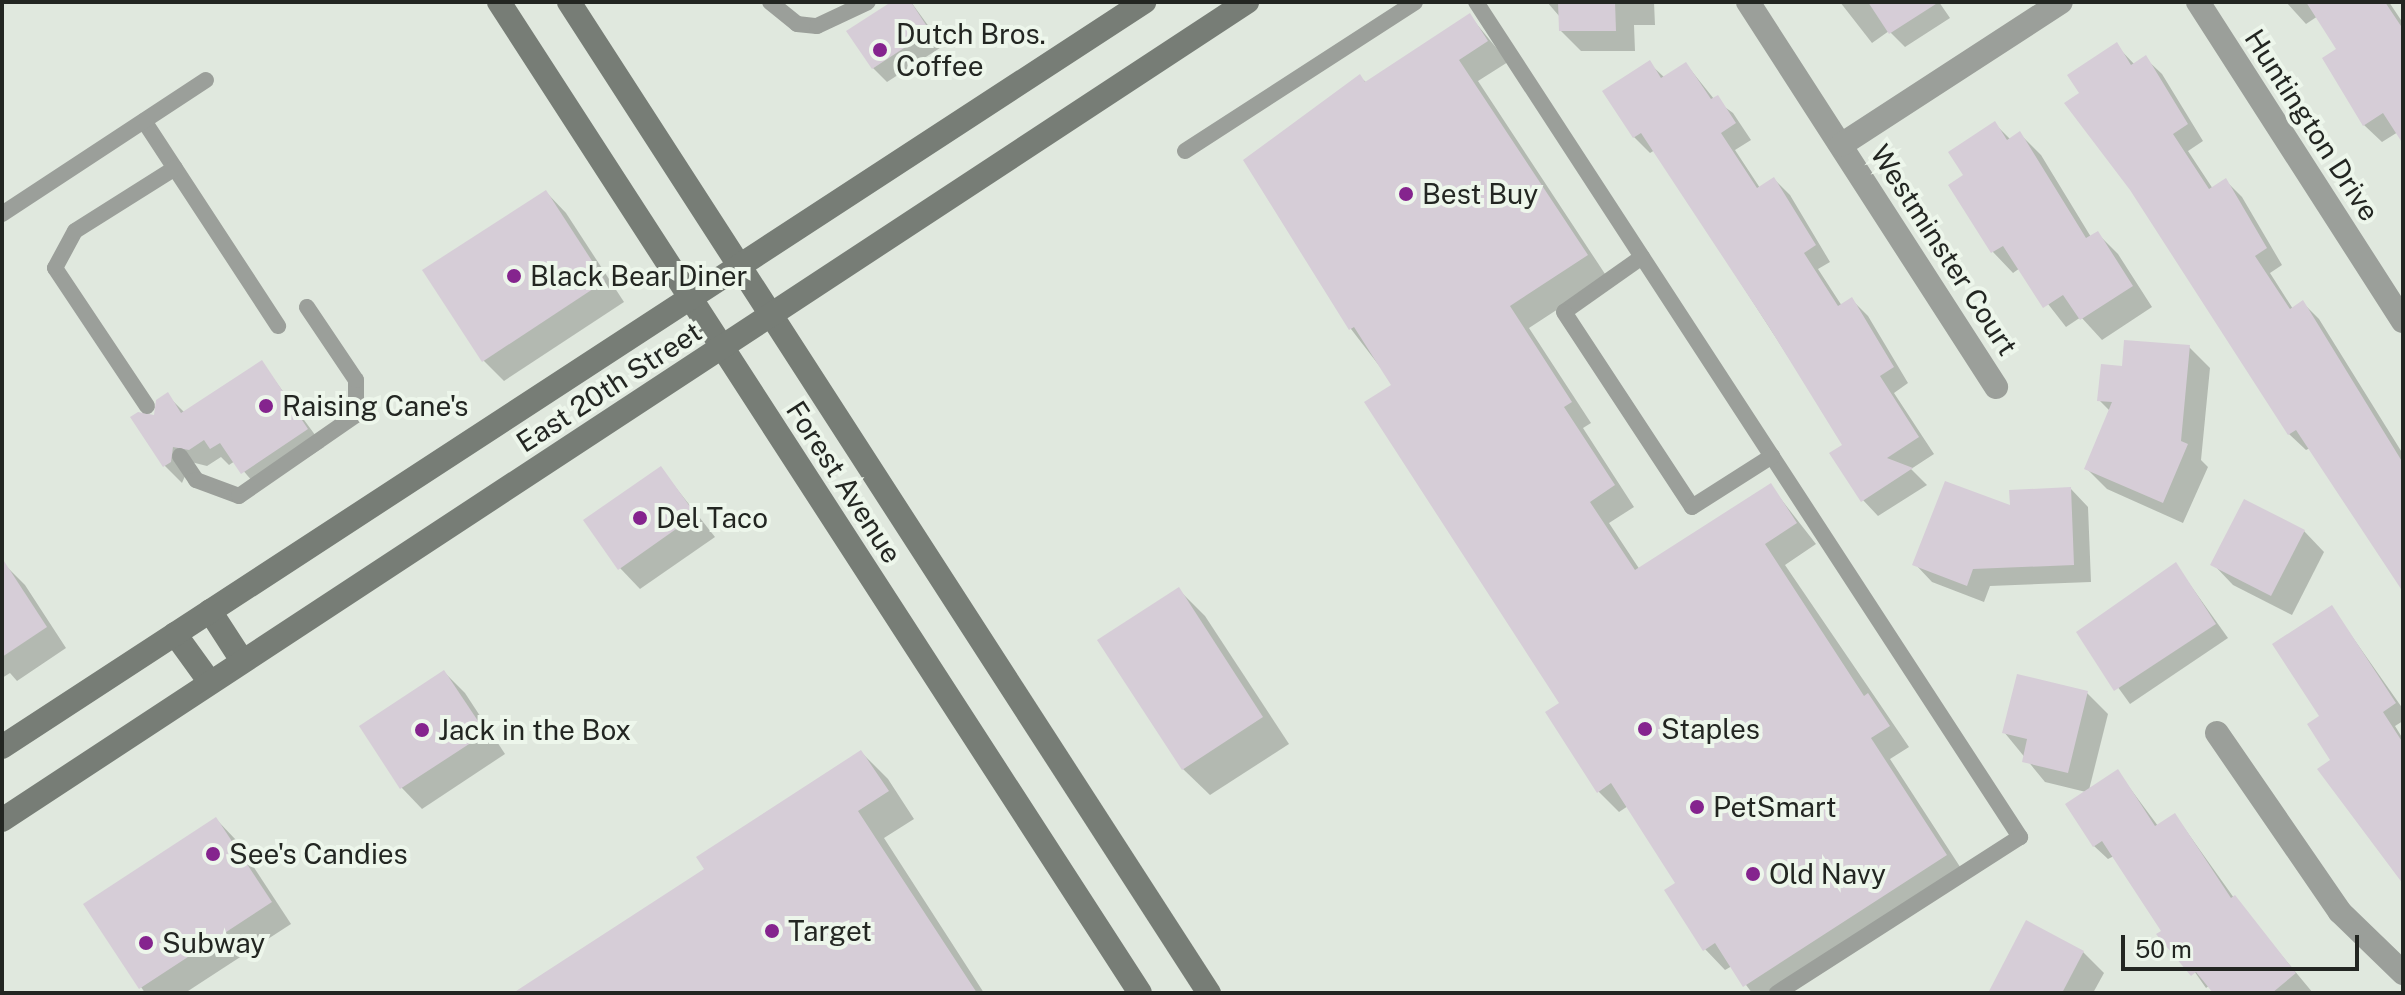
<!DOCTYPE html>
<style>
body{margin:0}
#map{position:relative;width:2405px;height:995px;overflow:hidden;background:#e0e8de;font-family:"Public Sans",sans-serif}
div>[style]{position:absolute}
.shadow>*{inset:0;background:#0003}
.building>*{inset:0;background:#d6cdd7}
.lane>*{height:16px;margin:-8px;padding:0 8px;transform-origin:8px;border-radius:8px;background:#9b9f9a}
.street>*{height:24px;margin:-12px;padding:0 12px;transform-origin:12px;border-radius:12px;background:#9b9f9a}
.secondary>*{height:24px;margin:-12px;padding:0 12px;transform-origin:12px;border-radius:12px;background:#777d76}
.dots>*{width:22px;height:22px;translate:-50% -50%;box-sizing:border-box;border:4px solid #edf6eb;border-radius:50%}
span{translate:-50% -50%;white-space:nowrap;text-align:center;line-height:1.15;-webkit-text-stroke:8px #edf6eb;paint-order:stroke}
.poi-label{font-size:28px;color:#232622}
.left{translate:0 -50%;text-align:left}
.street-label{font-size:28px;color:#232622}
.frame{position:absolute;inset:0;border:4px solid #232622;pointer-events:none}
.scale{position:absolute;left:2121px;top:935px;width:238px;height:36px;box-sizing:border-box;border:4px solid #232622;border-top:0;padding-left:10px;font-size:24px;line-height:28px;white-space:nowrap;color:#232622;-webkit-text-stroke:6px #edf6eb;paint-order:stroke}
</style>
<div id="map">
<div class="shadow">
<i style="clip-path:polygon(895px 2px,911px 2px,943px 46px,887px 82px,873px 68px)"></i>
<i style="clip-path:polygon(1547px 2px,1654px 2px,1655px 25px,1634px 25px,1635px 51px,1581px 51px,1561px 31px,1560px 17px)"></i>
<i style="clip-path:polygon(1840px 2px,1939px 2px,1950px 18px,1905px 47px,1889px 31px,1872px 43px)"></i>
<i style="clip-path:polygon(2286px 2px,2389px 2px,2403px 23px,2403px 140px,2398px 132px,2382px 142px,2364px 125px,2339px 49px,2318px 16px,2306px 24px)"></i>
<i style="clip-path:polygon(1470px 16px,1508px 62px,1478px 81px,1607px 277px,1529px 328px,1591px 423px,1583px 428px,1634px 507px,1609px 523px,1640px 570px,1770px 485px,1816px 544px,1785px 565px,1909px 747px,1890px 759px,1966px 876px,1786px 993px,1752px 993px,1732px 966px,1725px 970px,1705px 949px,1678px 883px,1628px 806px,1619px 812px,1598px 791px,1562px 703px,1394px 385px,1351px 329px,1360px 77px,1367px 83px)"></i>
<i style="clip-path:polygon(2116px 45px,2135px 65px,2145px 58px,2162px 74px,2203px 141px,2188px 151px,2213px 189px,2226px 181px,2242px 197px,2282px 265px,2270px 273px,2293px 309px,2303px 303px,2319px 319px,2403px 454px,2403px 590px,2310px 448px,2306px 450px,2289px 434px,2082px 94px)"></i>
<i style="clip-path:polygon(1649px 63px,1665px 78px,1686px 64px,1714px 99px,1733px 113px,1751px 140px,1735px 150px,1760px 188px,1774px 179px,1790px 195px,1830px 262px,1818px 269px,1842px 306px,1852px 300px,1868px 316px,1908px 383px,1894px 393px,1934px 454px,1911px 469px,1927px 485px,1878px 516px,1863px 500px,1845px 445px,1655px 150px,1650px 153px,1634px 137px)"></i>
<i style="clip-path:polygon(1995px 124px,2011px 140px,2020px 134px,2041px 155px,2091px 237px,2097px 233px,2118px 254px,2152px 307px,2102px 340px,2081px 317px,2066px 327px,2020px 268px,2013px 273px,1993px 252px,1966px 175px)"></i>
<i style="clip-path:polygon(546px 192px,566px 213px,624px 302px,504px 381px,483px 360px)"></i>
<i style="clip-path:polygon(2189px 347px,2210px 368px,2201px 460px,2208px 467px,2183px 523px,2107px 489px,2086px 468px,2111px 412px,2099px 400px,2123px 368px)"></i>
<i style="clip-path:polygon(262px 363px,324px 447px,259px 489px,235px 461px,229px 465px,221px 457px,207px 466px,191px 462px,182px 483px,165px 466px,155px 417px,167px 395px,185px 413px)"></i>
<i style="clip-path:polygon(661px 469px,715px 537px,640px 589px,620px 568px)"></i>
<i style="clip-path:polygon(2071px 489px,2088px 507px,2091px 582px,1990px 586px,1984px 602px,1932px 582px,1915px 564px,2012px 508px)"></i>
<i style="clip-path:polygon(2304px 531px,2324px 552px,2292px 615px,2233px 585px,2213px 564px)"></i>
<i style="clip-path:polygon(4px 564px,25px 585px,66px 648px,17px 681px,10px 673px,2px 678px)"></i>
<i style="clip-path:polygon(2176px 565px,2228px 638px,2130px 704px,2079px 633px)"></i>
<i style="clip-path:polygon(1178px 589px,1205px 616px,1289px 744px,1210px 795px,1183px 769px)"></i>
<i style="clip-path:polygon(2332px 608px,2403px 709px,2403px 721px,2395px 726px,2403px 739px,2403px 881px,2333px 761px,2322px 717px)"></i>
<i style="clip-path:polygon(444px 672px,465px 693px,505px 754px,422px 809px,402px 788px,361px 727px)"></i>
<i style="clip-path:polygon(2087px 693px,2108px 714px,2089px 790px,2118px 772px,2158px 826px,2175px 815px,2234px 898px,2313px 993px,2216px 993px,2210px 985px,2206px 988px,2114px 856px,2108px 859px,2094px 846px,2086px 792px,2045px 782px,2004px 732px)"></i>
<i style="clip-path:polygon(861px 752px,888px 779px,914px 819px,884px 838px,984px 993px,517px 993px,707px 870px)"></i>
<i style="clip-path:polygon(216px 819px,236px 840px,291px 924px,185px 993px,145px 993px,86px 904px)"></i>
<i style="clip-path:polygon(2083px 952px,2104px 973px,2093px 993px,1999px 993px)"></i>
</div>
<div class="building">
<i style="clip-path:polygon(891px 2px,911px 2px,930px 31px,872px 69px,846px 31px)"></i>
<i style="clip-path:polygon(1558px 2px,1615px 2px,1616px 31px,1559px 31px)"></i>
<i style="clip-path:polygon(1868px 2px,1939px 2px,1889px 34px)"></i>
<i style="clip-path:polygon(2306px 2px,2385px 2px,2403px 29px,2403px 144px,2383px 113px,2363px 126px,2322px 58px,2336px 49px)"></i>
<i style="clip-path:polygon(1470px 13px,1488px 41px,1459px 60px,1588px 255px,1510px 306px,1572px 402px,1564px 407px,1615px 485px,1590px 502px,1635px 570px,1771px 483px,1797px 523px,1765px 544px,1864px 696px,1868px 693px,1890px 726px,1871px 738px,1947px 855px,1743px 987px,1715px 943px,1703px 951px,1664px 890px,1675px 883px,1611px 783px,1597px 793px,1545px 712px,1559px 703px,1364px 402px,1391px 385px,1354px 327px,1349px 330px,1243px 160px,1360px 74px,1365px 82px)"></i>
<i style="clip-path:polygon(2117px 42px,2131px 65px,2146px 55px,2188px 124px,2173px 134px,2209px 189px,2226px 178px,2267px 248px,2255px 256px,2290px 309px,2303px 300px,2403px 463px,2403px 592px,2296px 430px,2288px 435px,2130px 190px,2064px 103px,2079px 93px,2067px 75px)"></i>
<i style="clip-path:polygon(1650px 60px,1661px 78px,1686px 62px,1711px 99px,1718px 95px,1736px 123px,1721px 133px,1757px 188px,1774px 177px,1816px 245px,1804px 253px,1838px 306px,1852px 297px,1894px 367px,1880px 376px,1919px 437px,1887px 458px,1913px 468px,1861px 502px,1829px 453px,1842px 445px,1769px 327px,1641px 133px,1633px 138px,1602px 91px)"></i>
<i style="clip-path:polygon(1995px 121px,2007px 140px,2020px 131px,2086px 238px,2098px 231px,2133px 286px,2080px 320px,2063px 295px,2043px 308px,2003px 246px,1991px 253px,1948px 185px,1963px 175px,1948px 152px)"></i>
<i style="clip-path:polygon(546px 190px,605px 281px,482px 362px,422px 270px)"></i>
<i style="clip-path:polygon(2124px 340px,2190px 345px,2181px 441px,2188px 444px,2163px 503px,2084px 469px,2112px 402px,2097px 401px,2101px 364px,2122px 366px)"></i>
<i style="clip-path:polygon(262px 360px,308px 429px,241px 474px,220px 443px,210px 449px,204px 440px,189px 450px,173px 447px,171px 462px,163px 467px,130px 417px,138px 412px,154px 415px,156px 400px,168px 392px,181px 413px)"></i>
<i style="clip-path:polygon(661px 466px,696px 515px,618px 570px,583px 520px)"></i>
<i style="clip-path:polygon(1945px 481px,2010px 505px,2009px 490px,2071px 487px,2074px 565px,1973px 569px,1967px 586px,1912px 565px)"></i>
<i style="clip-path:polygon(2244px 499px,2305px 530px,2271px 596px,2210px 565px)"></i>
<i style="clip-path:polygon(2px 558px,47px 627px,2px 657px)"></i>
<i style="clip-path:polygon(2176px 562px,2216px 624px,2114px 691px,2076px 632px)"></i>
<i style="clip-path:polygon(1179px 587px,1263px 717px,1182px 770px,1097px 640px)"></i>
<i style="clip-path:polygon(2332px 605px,2396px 703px,2383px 712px,2403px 743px,2403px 884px,2317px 769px,2330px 760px,2307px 724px,2319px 716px,2272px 644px)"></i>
<i style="clip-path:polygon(444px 670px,486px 733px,400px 789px,359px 726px)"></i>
<i style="clip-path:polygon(2017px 674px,2088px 691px,2068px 773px,2022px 762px,2027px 739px,2002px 733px)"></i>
<i style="clip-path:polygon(861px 750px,889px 791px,858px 811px,977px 993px,513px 993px,704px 869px,696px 857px)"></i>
<i style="clip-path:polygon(2118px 769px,2155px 826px,2175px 813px,2231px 898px,2235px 895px,2296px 973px,2272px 993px,2213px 993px,2196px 972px,2191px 976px,2156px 934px,2161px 931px,2102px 841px,2093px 847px,2065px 804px)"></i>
<i style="clip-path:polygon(216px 817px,272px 902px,139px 989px,83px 904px)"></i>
<i style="clip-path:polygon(2026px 920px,2084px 951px,2062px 993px,1988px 993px)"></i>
</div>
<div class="lane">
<i style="left:770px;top:2px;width:35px;rotate:39deg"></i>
<i style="left:797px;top:24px;width:20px;rotate:6deg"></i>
<i style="left:817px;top:26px;width:56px;rotate:-25.2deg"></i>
<i style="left:1476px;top:2px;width:997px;rotate:56.92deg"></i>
<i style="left:2020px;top:837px;width:289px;rotate:147.3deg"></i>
<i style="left:144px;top:121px;width:245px;rotate:56.8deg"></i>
<i style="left:1185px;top:151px;width:274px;rotate:-32.9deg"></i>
<i style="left:2px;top:214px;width:244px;rotate:-33.3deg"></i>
<i style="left:1642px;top:257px;width:95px;rotate:144.8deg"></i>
<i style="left:1564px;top:312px;width:233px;rotate:56.7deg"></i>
<i style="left:1692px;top:507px;width:95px;rotate:-32.5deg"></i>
<i style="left:147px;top:406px;width:166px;rotate:-123.7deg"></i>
<i style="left:55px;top:268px;width:42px;rotate:-61.6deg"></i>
<i style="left:75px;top:231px;width:118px;rotate:-32.2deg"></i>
<i style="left:180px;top:456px;width:29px;rotate:56deg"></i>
<i style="left:196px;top:480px;width:46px;rotate:20.4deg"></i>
<i style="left:239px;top:496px;width:142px;rotate:-34.7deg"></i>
<i style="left:356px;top:415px;width:35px;rotate:-90deg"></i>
<i style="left:356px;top:380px;width:88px;rotate:-123.9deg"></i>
</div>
<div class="street">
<i style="left:1748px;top:2px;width:458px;rotate:57.2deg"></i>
<i style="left:2198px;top:2px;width:379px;rotate:57.3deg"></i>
<i style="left:1841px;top:145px;width:262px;rotate:-33deg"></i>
<i style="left:2217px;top:733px;width:217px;rotate:55.5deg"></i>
<i style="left:2340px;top:912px;width:88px;rotate:44.1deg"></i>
</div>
<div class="secondary">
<i style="left:499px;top:2px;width:1180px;rotate:57.1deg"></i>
<i style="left:569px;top:2px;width:1180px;rotate:57.15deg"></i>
<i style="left:210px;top:611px;width:57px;rotate:57.1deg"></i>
<i style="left:175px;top:634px;width:58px;rotate:54.1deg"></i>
<i style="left:2px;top:747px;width:1364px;rotate:-33.12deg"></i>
<i style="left:2px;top:820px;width:1490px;rotate:-33.31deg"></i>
</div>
<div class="dots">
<i style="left:880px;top:50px;background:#85248e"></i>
<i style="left:1406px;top:194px;background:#85248e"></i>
<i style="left:514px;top:276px;background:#85248e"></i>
<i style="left:266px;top:406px;background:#85248e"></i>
<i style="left:640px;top:518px;background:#85248e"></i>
<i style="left:1645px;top:729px;background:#85248e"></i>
<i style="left:422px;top:730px;background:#85248e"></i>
<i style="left:1697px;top:807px;background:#85248e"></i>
<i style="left:213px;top:854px;background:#85248e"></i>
<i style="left:1753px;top:874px;background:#85248e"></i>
<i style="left:772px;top:931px;background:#85248e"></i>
<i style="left:146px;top:943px;background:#85248e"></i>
</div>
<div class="poi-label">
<span class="left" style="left:896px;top:50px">Dutch Bros.<br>Coffee</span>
<span class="left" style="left:1422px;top:194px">Best Buy</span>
<span class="left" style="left:530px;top:276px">Black Bear Diner</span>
<span class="left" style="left:282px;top:406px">Raising Cane's</span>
<span class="left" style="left:656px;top:518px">Del Taco</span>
<span class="left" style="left:1661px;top:729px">Staples</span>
<span class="left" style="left:438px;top:730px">Jack in the Box</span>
<span class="left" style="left:1713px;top:807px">PetSmart</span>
<span class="left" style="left:229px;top:854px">See's Candies</span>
<span class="left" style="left:1769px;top:874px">Old Navy</span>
<span class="left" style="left:788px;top:931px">Target</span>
<span class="left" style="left:162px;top:943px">Subway</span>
</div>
<div class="street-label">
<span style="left:2312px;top:125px;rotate:57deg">Huntington Drive</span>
<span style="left:1944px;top:250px;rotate:57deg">Westminster Court</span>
<span style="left:609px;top:387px;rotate:-33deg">East 20th Street</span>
<span style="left:844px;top:482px;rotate:57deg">Forest Avenue</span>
</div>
<div class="frame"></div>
<div class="scale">50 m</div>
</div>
